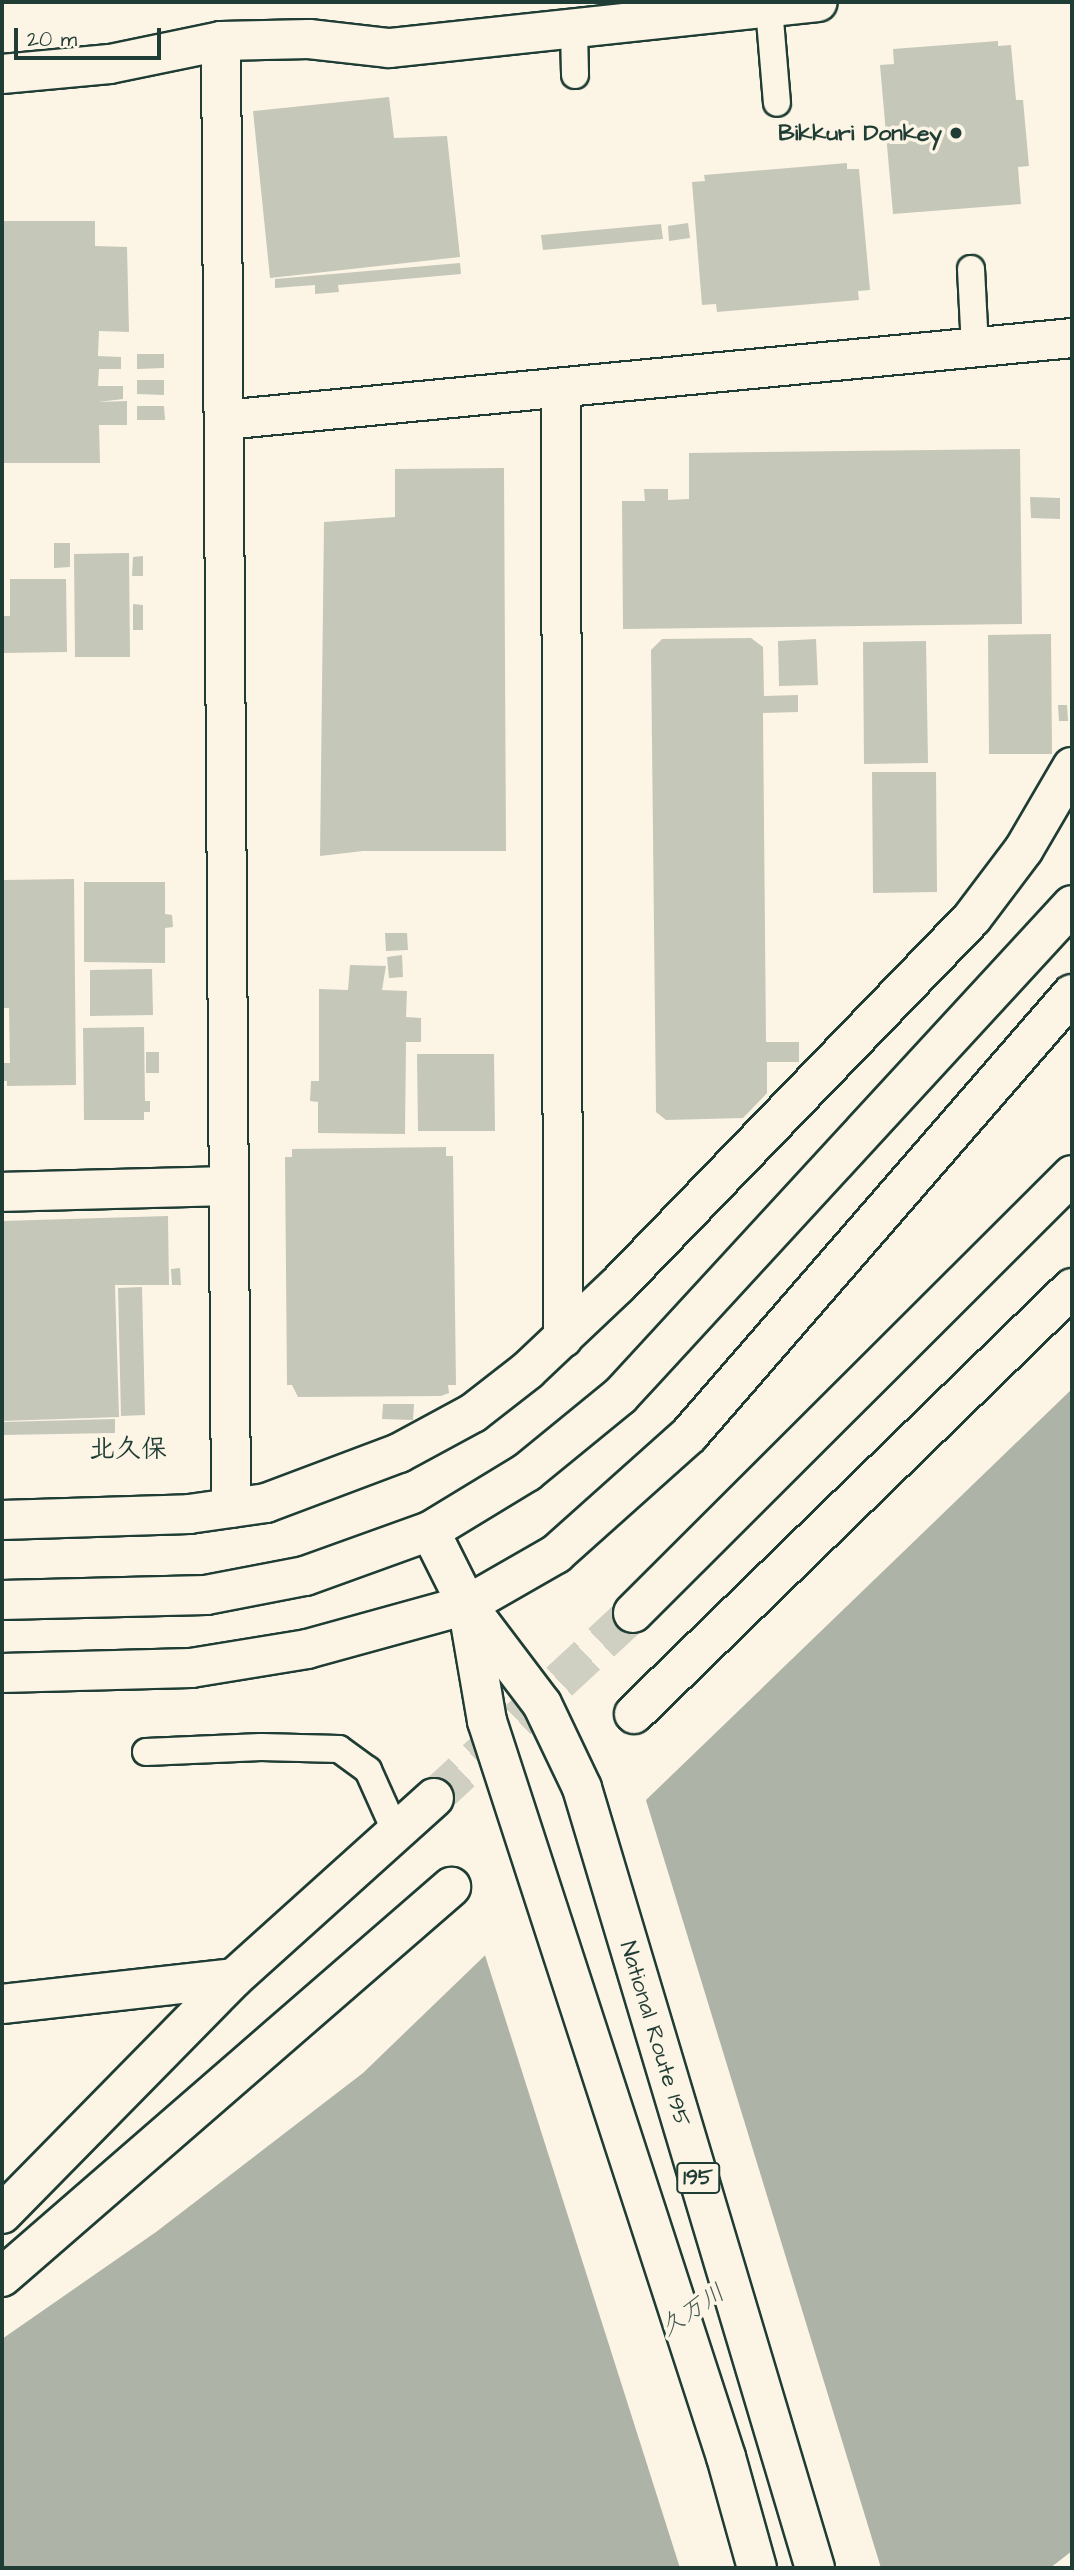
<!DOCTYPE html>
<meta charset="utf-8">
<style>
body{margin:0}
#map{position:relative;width:1074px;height:2570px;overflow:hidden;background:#fcf5e5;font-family:"Architects Daughter","Klee One",sans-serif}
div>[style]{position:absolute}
.water>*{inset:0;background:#aeb3a7}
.pier>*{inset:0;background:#fcf5e5}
.building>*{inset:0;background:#c5c7b9}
.tertiary-tunnel>*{height:38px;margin-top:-19px;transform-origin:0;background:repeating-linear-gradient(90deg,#d0d0c2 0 38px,transparent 0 57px)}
.roads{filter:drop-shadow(2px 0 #1f3d34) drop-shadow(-2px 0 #1f3d34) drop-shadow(0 2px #1f3d34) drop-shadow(0 -2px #1f3d34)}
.service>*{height:26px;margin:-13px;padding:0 13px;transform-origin:13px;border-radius:13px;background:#fcf5e5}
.minor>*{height:38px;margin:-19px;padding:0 19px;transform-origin:19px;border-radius:19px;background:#fcf5e5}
.tertiary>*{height:38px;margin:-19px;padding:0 19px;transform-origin:19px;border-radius:19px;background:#fcf5e5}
.trunk>*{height:38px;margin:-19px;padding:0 19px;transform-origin:19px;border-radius:19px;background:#fcf5e5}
.dots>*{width:19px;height:19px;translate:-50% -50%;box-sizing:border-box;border:4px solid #fcf5e5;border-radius:50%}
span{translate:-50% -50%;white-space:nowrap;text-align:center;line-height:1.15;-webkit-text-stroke:7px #fcf5e5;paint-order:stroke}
.shield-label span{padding:2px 5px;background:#fcf5e5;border:2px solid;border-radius:5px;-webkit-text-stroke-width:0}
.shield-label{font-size:21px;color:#1f3d34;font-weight:700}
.poi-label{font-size:23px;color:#1f3d34;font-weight:700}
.right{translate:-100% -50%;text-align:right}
.street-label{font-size:23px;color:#1f3d34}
.water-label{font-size:24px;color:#435a51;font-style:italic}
.quarter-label{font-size:26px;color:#1f3d34;font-weight:700}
.frame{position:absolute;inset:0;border:4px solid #1f3d34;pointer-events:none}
.scale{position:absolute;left:14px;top:28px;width:147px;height:32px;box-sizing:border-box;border:4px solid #1f3d34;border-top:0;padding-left:9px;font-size:21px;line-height:24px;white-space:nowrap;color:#1f3d34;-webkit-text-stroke:5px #fcf5e5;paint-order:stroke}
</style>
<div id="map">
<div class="water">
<i style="clip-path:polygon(1072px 1389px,1072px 2551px,1050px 2568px,2px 2568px,2px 2339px,156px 2232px,363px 2073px)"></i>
</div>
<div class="pier">
<i style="clip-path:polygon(645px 1797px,881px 2568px,680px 2568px,484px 1952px)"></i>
</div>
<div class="building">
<i style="clip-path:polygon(998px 41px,998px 46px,1011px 45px,1016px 100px,1023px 100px,1029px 166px,1018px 167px,1021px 204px,893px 214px,880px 65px,894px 64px,893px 49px)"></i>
<i style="clip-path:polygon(389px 97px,394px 138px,447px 136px,460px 257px,270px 278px,253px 111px)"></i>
<i style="clip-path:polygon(847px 163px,847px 169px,859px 169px,870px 290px,858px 291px,859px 300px,717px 312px,716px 304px,702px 305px,692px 182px,705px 181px,704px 175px)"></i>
<i style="clip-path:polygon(2px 221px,95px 221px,95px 246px,127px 247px,129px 332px,99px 331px,98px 356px,121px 357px,121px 369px,99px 369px,98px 386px,123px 386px,123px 399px,98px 402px,127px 401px,127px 425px,99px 425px,100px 463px,2px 463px)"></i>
<i style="clip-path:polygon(688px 223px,690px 238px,669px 241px,668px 226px)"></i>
<i style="clip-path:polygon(661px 224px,663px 239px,543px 250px,541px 235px)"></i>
<i style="clip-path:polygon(460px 263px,461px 274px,338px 285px,339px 292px,315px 294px,315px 285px,275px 288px,275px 279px)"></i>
<i style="clip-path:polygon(137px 354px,164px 354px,164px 368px,137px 369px)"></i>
<i style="clip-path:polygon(137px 380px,164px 380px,164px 395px,137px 394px)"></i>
<i style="clip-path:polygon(137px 406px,164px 406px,165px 420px,137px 420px)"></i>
<i style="clip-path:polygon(1020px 449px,1022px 624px,623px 629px,622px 501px,645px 501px,644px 489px,668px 489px,668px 500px,689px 499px,689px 453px)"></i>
<i style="clip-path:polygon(504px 468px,506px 851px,363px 851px,320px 856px,324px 522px,395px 517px,395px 469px)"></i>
<i style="clip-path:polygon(1030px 497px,1060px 498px,1060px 519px,1031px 518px)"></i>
<i style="clip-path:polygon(54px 543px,70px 543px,70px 567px,54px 568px)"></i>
<i style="clip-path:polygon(129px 553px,130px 657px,75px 657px,74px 554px)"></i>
<i style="clip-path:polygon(143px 556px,143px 576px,132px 576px,133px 557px)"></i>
<i style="clip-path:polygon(10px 579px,66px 579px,67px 652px,2px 653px,2px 616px,10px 616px)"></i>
<i style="clip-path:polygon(133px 604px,143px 605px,143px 630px,133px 630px)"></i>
<i style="clip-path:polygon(1051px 634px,1052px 754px,989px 754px,988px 635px)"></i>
<i style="clip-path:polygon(751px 638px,763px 647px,764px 696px,798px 695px,798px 712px,763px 713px,766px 1042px,799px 1042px,799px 1062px,767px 1062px,767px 1093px,743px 1118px,666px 1120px,656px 1112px,651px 650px,662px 639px)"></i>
<i style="clip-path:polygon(816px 639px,818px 685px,779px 686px,778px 641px)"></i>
<i style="clip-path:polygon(926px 641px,928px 763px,864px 764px,863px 642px)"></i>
<i style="clip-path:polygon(1058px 705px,1067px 705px,1068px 721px,1059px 721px)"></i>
<i style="clip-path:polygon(872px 772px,936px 772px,937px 892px,873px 893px)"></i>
<i style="clip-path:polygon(74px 879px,76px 1085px,7px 1086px,7px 1081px,2px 1081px,2px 1063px,10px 1063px,9px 1008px,2px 1008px,2px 880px)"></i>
<i style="clip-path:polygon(84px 882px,165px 882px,165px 914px,172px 915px,173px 927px,165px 928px,165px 963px,84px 962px)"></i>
<i style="clip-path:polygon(385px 933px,407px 933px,408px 950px,386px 951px)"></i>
<i style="clip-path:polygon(402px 955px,403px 977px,389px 978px,387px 957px)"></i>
<i style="clip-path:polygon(350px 965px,386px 966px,382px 990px,407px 991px,406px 1017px,421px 1018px,421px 1042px,406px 1042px,405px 1134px,318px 1133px,318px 1102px,310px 1101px,311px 1081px,319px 1081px,319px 989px,348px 990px)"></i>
<i style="clip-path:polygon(152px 969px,153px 1015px,90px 1016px,90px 970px)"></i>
<i style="clip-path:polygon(144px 1027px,145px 1101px,150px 1101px,150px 1112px,144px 1112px,144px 1120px,84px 1120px,83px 1028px)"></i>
<i style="clip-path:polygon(146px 1052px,159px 1052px,159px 1073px,146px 1073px)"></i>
<i style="clip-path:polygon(417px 1054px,494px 1054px,495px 1131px,418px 1131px)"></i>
<i style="clip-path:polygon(446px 1147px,446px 1156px,453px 1156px,456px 1385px,448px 1385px,449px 1393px,441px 1396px,298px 1397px,292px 1385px,287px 1385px,285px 1157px,292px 1157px,292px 1149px)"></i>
<i style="clip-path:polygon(168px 1216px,169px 1285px,115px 1285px,119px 1417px,2px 1421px,2px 1221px)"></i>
<i style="clip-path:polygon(180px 1268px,181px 1285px,172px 1285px,171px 1269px)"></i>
<i style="clip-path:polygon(142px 1287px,145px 1415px,121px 1416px,118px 1288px)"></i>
<i style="clip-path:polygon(383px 1404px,414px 1404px,413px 1420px,382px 1419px)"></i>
<i style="clip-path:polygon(115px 1419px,115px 1433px,2px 1435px,2px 1422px)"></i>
</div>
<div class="tertiary-tunnel">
<i style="left:434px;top:1798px;width:272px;rotate:-42.9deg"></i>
</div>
<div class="roads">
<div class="service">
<i style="left:769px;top:8px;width:95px;rotate:85.2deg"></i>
<i style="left:574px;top:30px;width:45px;rotate:88.7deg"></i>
<i style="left:971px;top:269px;width:79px;rotate:87.1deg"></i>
<i style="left:146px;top:1752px;width:115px;rotate:-2.5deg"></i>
<i style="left:261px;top:1747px;width:78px;rotate:1.5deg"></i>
<i style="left:339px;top:1749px;width:36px;rotate:36deg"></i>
<i style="left:368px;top:1770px;width:66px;rotate:65.8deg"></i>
</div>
<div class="minor">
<i style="left:221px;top:41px;width:1467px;rotate:89.61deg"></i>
<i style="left:561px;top:389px;width:949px;rotate:89.88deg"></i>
<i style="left:224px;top:420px;width:852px;rotate:-5.52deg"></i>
<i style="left:2px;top:1192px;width:227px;rotate:-1.5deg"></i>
<i style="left:2px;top:1520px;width:187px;rotate:-1.8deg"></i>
<i style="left:189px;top:1514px;width:78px;rotate:-8.1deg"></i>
<i style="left:266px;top:1503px;width:142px;rotate:-20.6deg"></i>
<i style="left:399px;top:1453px;width:84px;rotate:-28.4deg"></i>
<i style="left:473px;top:1413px;width:70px;rotate:-38deg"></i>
<i style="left:528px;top:1370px;width:124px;rotate:-43.4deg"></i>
<i style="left:618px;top:1285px;width:510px;rotate:-46.03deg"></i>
<i style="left:972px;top:918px;width:86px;rotate:-53deg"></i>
<i style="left:1024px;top:849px;width:95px;rotate:-59.7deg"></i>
<i style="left:634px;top:1714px;width:611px;rotate:-44.2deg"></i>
<i style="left:2px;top:2004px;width:233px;rotate:-6.4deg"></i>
<i style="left:2px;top:2277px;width:595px;rotate:-40.98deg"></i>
</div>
<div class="tertiary">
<i style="left:2px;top:74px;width:108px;rotate:-5.3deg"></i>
<i style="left:110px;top:64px;width:113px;rotate:-11.7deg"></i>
<i style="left:221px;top:41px;width:88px;rotate:-1.3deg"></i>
<i style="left:309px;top:39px;width:81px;rotate:6.4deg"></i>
<i style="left:389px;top:48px;width:431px;rotate:-6.1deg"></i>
<i style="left:2px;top:1600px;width:204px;rotate:-1.4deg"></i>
<i style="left:206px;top:1595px;width:101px;rotate:-10.9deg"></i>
<i style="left:305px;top:1576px;width:133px;rotate:-19.8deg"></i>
<i style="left:430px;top:1531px;width:114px;rotate:-31.3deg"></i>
<i style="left:527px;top:1472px;width:120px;rotate:-39.3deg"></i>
<i style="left:620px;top:1396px;width:667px;rotate:-47.37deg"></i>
<i style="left:633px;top:1613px;width:620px;rotate:-44.93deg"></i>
<i style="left:2px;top:1673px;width:189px;rotate:-1.5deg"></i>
<i style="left:191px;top:1668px;width:118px;rotate:-9.3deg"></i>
<i style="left:307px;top:1649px;width:166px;rotate:-15.4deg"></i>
<i style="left:467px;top:1605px;width:103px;rotate:-29.8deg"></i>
<i style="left:556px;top:1554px;width:178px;rotate:-41.8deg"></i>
<i style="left:689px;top:1435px;width:584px;rotate:-49.03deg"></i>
<i style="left:2px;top:2214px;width:331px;rotate:-45.5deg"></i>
<i style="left:234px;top:1978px;width:269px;rotate:-42deg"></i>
</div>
<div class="trunk">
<i style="left:430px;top:1531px;width:83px;rotate:63.4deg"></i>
<i style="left:467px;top:1605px;width:124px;rotate:52.9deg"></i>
<i style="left:542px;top:1704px;width:93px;rotate:64.5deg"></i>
<i style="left:582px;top:1788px;width:814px;rotate:73.37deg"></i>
<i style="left:468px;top:1610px;width:113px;rotate:80.3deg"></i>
<i style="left:487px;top:1721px;width:774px;rotate:72.01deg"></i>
<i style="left:726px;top:2457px;width:115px;rotate:74.4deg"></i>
</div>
</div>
<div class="dots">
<i style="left:956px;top:133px;background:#1f3d34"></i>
</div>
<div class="shield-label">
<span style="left:698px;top:2178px">195</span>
</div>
<div class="poi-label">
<span class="right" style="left:942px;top:133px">Bikkuri Donkey</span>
</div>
<div class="street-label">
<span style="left:655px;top:2034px;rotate:73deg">National Route 195</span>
</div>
<div class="water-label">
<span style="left:693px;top:2311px;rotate:-34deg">久万川</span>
</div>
<div class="quarter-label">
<span style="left:128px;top:1450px">北久保</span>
</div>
<div class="frame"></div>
<div class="scale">20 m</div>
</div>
